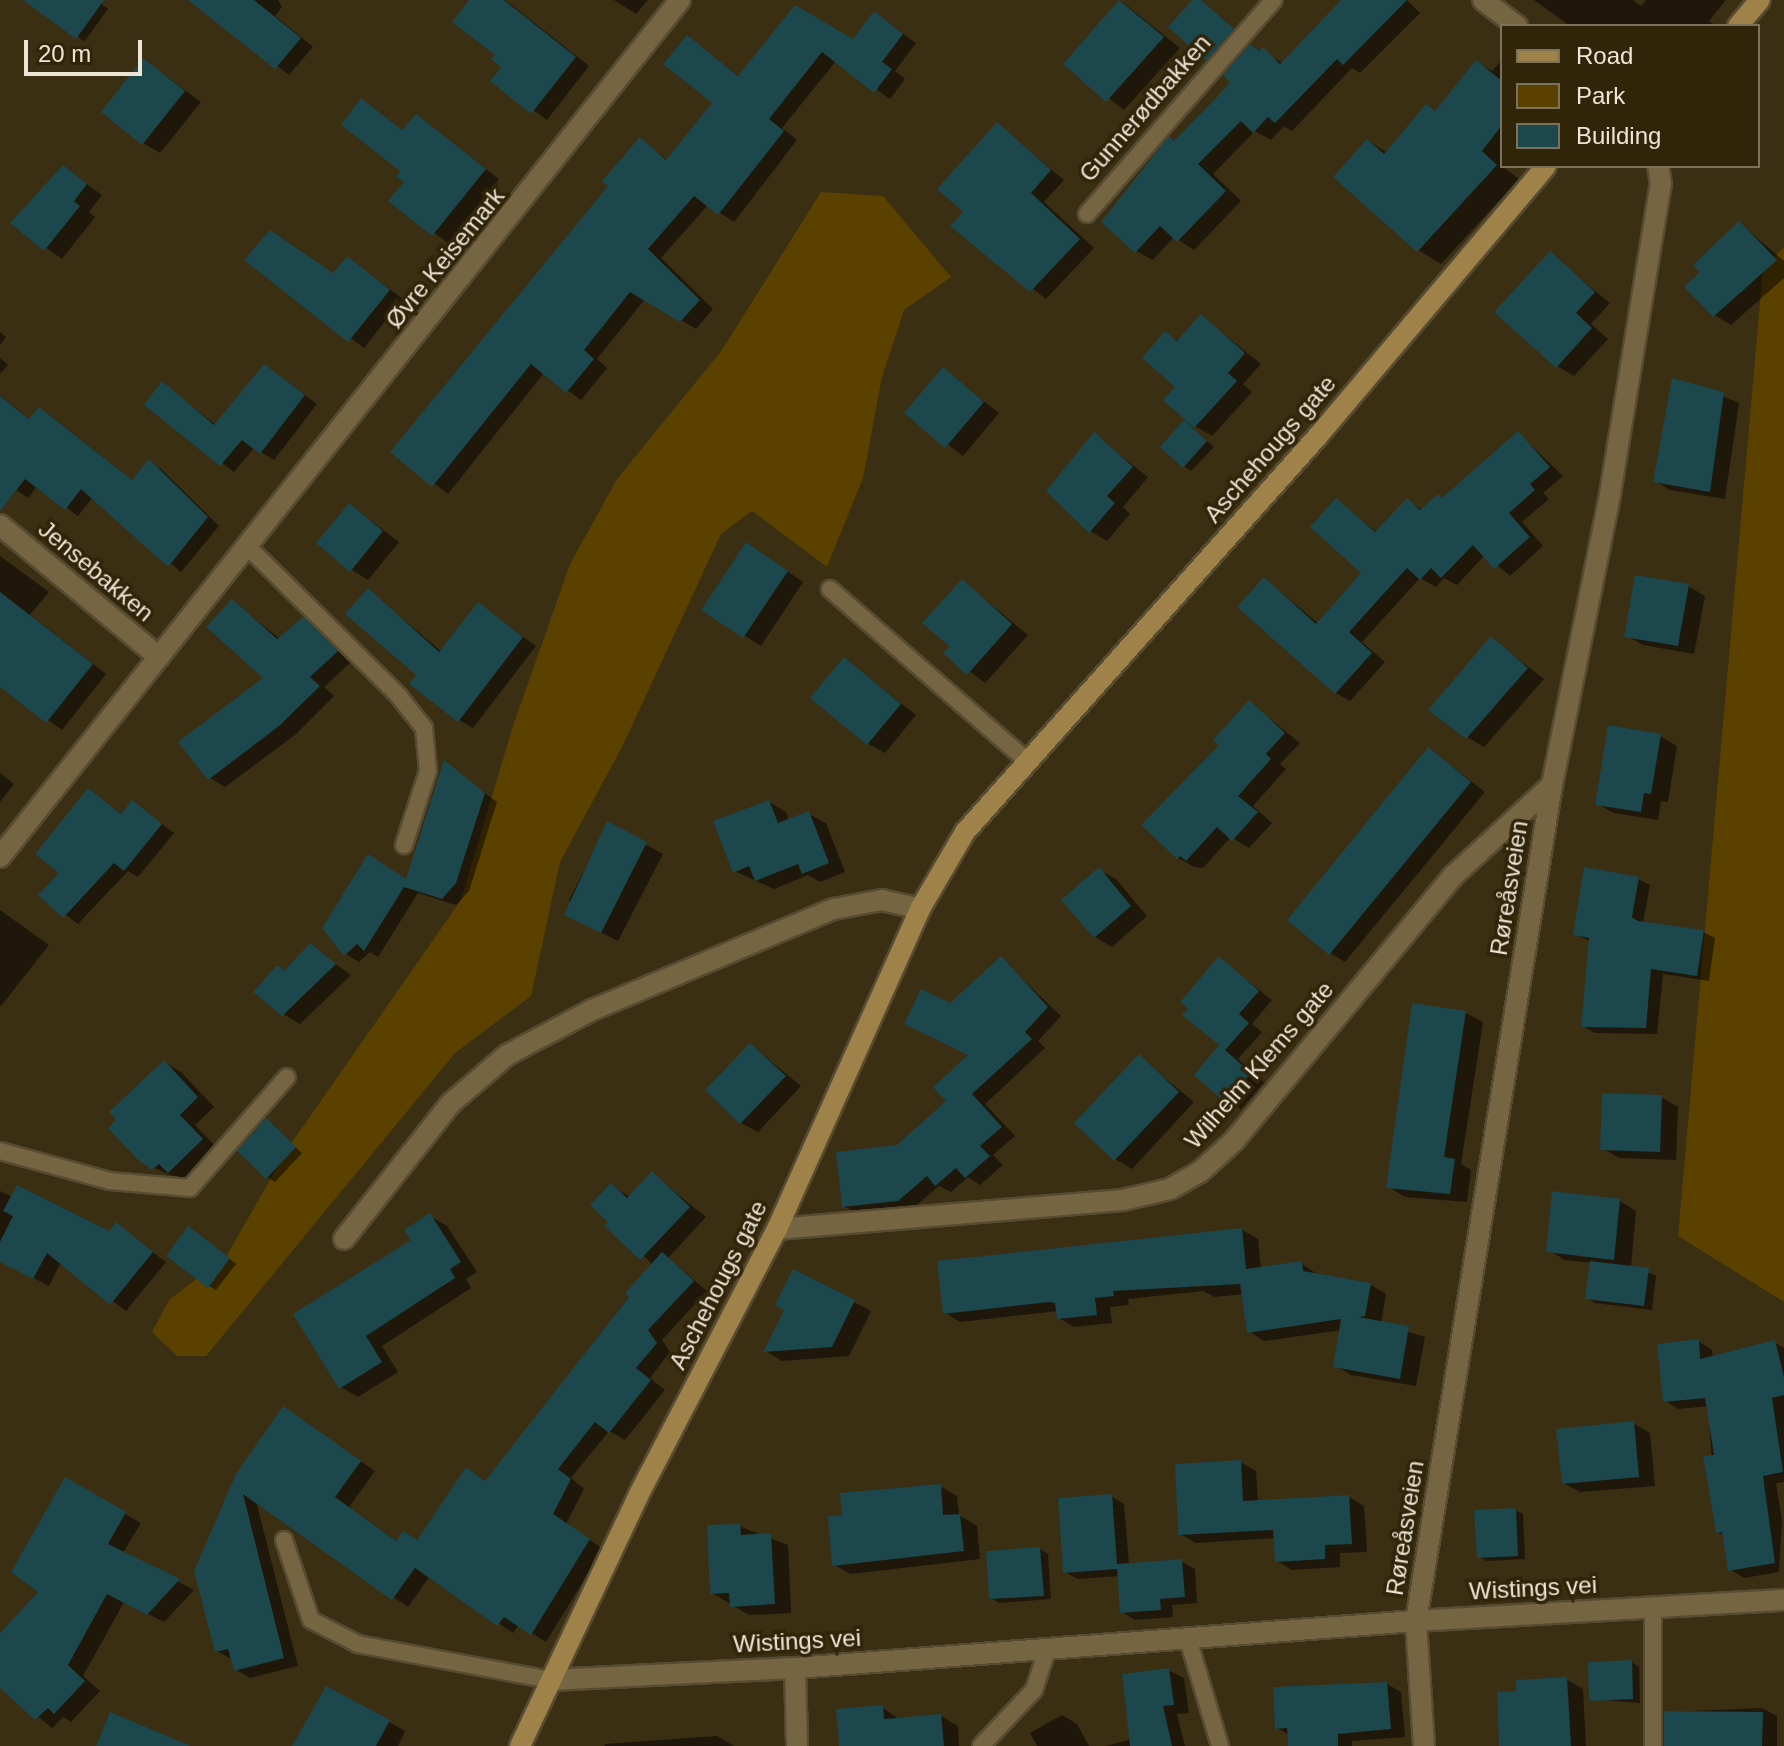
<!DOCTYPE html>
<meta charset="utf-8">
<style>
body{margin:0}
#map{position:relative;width:1784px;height:1746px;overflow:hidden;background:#3a2e13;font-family:Arial,sans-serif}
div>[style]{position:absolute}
.green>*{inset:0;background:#5a4100}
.shadow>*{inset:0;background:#0007}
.building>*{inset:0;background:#1b474d}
.roads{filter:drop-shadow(2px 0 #574b32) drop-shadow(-2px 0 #574b32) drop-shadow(0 2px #574b32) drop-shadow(0 -2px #574b32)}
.service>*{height:16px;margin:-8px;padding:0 8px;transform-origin:8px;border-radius:8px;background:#766542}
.minor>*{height:20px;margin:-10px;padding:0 10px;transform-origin:10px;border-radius:10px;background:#766542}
.tertiary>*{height:20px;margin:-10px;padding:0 10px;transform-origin:10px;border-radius:10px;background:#766542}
.secondary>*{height:20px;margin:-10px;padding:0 10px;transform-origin:10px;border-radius:10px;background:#9e8249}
span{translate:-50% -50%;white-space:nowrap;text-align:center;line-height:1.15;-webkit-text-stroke:7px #302409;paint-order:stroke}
.street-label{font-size:24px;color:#ede5d6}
.legend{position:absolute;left:1500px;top:24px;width:260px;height:144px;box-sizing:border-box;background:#302409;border:2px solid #7c715b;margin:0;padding:10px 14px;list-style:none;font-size:24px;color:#ede5d6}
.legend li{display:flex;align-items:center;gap:16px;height:40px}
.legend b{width:40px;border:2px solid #7c715b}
.scale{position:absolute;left:24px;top:40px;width:118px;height:36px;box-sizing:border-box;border:4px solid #ede5d6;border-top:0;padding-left:10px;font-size:24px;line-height:28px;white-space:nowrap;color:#ede5d6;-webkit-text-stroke:6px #302409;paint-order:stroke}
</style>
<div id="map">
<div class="green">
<i style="clip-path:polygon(821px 192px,883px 196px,951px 277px,904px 310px,882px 377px,863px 478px,827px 567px,752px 511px,721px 534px,623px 745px,560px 862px,531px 996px,455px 1053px,206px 1356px,177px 1356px,152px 1332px,169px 1300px,227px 1255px,288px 1148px,461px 900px,513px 726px,570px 564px,617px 479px,722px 350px)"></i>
<i style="clip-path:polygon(1784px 247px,1784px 1302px,1678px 1236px,1763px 268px)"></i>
</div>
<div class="shadow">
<i style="clip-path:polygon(40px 0,96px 0,108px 9px,84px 42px)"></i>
<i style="clip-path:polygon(192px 0,278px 0,282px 7px,275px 16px,313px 47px,289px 75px)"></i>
<i style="clip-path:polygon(472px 0,505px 0,589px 66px,547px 120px,493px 81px,504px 67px)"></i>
<i style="clip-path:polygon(614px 0,648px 0,636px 14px)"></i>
<i style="clip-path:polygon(1195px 0,1240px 35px,1215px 63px,1208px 59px)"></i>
<i style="clip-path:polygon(1344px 0,1407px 0,1420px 13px,1360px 73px,1352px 68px,1292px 131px,1284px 126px,1271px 140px,1255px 131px,1213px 174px,1241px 201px,1194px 250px,1174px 237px,1153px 260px,1136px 251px,1176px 142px,1233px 81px,1251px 46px,1283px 63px)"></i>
<i style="clip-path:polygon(1534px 0,1633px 0,1641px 6px,1646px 0,1726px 0,1709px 21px,1716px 26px,1570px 26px)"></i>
<i style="clip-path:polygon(1121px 1px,1180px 48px,1124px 110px,1065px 64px)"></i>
<i style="clip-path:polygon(875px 14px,916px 43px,895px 71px,905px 79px,890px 99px,836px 61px,782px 128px,797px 140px,734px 222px,708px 205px,661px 258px,713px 309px,696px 329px,645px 299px,597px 359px,607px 368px,581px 400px,544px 373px,448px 494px,393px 452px,611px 186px,640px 140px,669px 161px,715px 103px,687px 37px,740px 77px,854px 42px)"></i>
<i style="clip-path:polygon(144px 60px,201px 102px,160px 153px,143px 143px)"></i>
<i style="clip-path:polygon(1502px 60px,1502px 166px,1519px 179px,1441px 264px,1418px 250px,1368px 141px,1388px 153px,1427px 106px,1437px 112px,1477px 62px,1492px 71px)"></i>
<i style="clip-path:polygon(361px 101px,403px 131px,416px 116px,499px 179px,448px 243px,391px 201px,406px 182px,403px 171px)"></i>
<i style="clip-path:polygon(997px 125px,1064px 180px,1044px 202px,1094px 248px,1046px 299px,953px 226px,966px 212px)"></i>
<i style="clip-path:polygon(63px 167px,102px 195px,89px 212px,95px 217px,62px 259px,12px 223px)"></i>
<i style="clip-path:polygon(1739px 223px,1784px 261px,1784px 278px,1731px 325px,1714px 315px,1703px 272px)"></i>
<i style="clip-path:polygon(1550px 254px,1610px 303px,1591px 324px,1608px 339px,1574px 376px,1557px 366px)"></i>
<i style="clip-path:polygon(348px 259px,403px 299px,364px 348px,247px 260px,335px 275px)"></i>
<i style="clip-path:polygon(1201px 316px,1261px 364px,1243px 384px,1252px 392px,1212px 436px,1195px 426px,1177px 387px,1166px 334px,1179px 341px)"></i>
<i style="clip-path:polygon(0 332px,6px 337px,0 345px)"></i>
<i style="clip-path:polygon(0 358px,8px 365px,0 374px)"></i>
<i style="clip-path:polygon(264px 366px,317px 404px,274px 460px,254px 448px,234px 472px,147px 404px,163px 384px,217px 426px)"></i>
<i style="clip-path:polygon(943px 370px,999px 413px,963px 456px,907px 413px)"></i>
<i style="clip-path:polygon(1673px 381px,1700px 386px,1739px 403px,1725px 499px,1670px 490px,1655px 481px)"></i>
<i style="clip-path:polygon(0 396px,31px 420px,40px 409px,52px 417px,133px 481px,149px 462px,161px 469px,219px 526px,181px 572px,93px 497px,78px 516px,37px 486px,28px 498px,16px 490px,0 478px)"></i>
<i style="clip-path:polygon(1185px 422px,1214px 447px,1191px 471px,1184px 466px)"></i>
<i style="clip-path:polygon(1518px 433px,1563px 476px,1543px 493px,1549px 499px,1522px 522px,1543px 546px,1510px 576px,1485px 555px,1457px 585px,1444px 578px,1436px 587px,1420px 578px,1362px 642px,1385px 662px,1350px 701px,1336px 693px,1265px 579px,1319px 624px,1364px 573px,1336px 501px,1377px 532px,1407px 501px,1423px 510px,1443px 499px)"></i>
<i style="clip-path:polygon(1094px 435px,1148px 477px,1123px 507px,1130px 514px,1107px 541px,1090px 531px)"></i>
<i style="clip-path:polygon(350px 505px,399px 542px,368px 580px,352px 570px)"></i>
<i style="clip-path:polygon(763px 555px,803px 582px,761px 646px,704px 610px)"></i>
<i style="clip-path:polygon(0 556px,49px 592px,30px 615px,106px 674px,62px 730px,0 685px)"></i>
<i style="clip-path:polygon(962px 581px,1028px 635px,985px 683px,946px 653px,952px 646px)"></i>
<i style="clip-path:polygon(1688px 586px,1705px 596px,1694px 654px,1643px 645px,1627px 636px)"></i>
<i style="clip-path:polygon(368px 590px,442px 652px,478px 605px,536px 646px,473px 728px,459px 720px,419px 675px)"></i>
<i style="clip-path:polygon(232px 601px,280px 639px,304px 620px,352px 661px,324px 687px,334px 696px,295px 735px,225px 787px,210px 778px,267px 678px)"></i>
<i style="clip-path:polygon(1492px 639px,1544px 679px,1484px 747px,1467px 737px)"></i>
<i style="clip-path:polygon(845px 660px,916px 715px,885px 753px,868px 744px)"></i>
<i style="clip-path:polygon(1250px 703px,1300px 743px,1280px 764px,1286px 769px,1253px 806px,1272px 823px,1249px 848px,1231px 837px,1203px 868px,1194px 867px,1178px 858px,1222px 745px)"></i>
<i style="clip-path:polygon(1660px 736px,1677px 746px,1668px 802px,1661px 801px,1658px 820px,1614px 813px,1597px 804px)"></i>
<i style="clip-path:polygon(1429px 749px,1485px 792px,1345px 962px,1330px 953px)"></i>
<i style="clip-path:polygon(445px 763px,497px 802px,469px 891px,456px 905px,418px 893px,378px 957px,370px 952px,359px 962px,346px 954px,408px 881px)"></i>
<i style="clip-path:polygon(0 773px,14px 784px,0 802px)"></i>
<i style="clip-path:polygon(89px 790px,123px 815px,133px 803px,174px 833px,138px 877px,128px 871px,78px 924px,41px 895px,62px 873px)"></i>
<i style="clip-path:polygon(769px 802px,786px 812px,789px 821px,809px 814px,826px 823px,845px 872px,820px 882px,808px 875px,774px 889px,734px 871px)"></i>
<i style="clip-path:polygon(608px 824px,663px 854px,618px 941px,584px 924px,569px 900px)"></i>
<i style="clip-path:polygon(1099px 870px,1116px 879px,1147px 916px,1112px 947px,1095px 937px)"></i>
<i style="clip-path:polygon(1638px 879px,1650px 885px,1643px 923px,1703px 932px,1715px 938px,1709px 981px,1663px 974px,1657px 1034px,1595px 1033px,1583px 1026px,1591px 942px,1575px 934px)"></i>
<i style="clip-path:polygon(0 910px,49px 945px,1px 1006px,0 1006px)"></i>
<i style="clip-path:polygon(310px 946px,351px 975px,300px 1024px,283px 1014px,286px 972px)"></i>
<i style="clip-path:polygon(1001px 959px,1061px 1016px,1038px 1041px,1045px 1048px,985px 1104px,1015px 1136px,993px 1155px,1003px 1165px,980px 1185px,968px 1177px,951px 1192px,939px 1186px,913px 1208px,858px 1214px,844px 1206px,949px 1101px,971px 1055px,950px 1005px)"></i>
<i style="clip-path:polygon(1219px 959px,1272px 1000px,1252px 1024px,1262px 1032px,1238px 1059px,1264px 1082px,1241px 1109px,1227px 1101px)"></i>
<i style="clip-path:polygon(1414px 1005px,1466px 1013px,1483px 1022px,1461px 1164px,1471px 1170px,1467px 1202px,1405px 1197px,1389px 1187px)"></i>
<i style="clip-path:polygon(751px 1045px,801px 1086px,758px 1132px,741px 1123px)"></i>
<i style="clip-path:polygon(1139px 1057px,1194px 1102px,1132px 1169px,1115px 1159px)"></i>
<i style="clip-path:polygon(164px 1062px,181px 1072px,214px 1107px,195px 1125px,218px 1149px,186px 1181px,154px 1168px)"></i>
<i style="clip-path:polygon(1661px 1097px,1678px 1107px,1676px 1160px,1619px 1158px,1602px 1148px)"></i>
<i style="clip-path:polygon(266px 1121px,302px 1153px,275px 1182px,267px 1177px)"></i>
<i style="clip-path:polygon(652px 1174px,706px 1217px,668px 1258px,707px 1291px,662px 1340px,670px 1352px,650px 1378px,665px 1390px,625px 1440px,609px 1431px,571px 1478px,584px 1489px,566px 1524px,603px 1549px,546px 1642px,519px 1625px,513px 1633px,430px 1576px,408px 1607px,256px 1501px,298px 1666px,250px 1678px,235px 1669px,233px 1660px,217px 1651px,237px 1475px,298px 1418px,375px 1471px,349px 1507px,397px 1542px,418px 1542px,467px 1469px,487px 1482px,653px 1265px,610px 1222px,611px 1185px,630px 1197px)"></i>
<i style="clip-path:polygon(18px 1187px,110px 1233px,116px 1225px,166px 1262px,126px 1311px,61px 1262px,49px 1286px,0 1260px,0 1191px,13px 1197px)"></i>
<i style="clip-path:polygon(1620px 1201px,1636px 1211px,1631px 1268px,1656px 1275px,1652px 1310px,1595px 1303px,1587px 1298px,1592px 1263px,1565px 1260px,1548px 1250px)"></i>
<i style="clip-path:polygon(430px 1216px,447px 1226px,477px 1272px,466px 1279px,471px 1288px,382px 1346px,398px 1372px,358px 1397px,341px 1387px,296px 1315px,414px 1241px)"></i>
<i style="clip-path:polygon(1242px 1230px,1258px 1239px,1261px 1269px,1301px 1263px,1318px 1275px,1371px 1285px,1386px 1294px,1381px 1323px,1425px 1337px,1416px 1386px,1351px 1375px,1336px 1366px,1342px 1330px,1264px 1341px,1249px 1331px,1244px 1294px,1215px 1297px,1203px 1291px,1128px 1299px,1129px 1305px,1110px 1307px,1112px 1323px,1074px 1327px,1059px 1318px,1058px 1311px,960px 1322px,944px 1312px)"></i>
<i style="clip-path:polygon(197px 1233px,236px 1264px,216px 1290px,209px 1286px)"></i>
<i style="clip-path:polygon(854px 1302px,871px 1311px,849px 1356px,782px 1361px,766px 1351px)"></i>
<i style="clip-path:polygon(1698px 1341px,1712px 1350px,1713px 1358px,1774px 1342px,1784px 1348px,1784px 1482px,1776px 1483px,1782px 1521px,1779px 1572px,1744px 1578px,1730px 1569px,1725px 1536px,1717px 1532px,1708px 1406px,1679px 1409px,1665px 1401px)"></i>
<i style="clip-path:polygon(1633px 1423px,1650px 1433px,1655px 1486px,1580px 1492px,1563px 1483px)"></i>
<i style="clip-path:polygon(1240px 1462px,1256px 1471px,1258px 1502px,1349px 1497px,1364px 1506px,1367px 1552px,1340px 1553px,1340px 1567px,1292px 1570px,1277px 1561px,1276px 1538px,1196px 1543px,1180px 1534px)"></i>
<i style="clip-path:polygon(65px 1480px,141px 1523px,123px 1553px,194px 1590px,164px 1622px,124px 1602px,83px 1676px,100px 1691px,71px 1722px,63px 1717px,52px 1728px,0 1685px,0 1636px,41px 1591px)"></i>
<i style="clip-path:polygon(940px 1486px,957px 1496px,959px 1515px,977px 1526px,980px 1559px,851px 1574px,834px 1565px,844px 1517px)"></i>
<i style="clip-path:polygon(1111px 1496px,1124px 1504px,1129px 1565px,1182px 1562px,1195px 1569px,1197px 1603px,1172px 1605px,1173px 1617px,1135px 1620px,1122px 1612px,1119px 1576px,1078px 1579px,1065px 1572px)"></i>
<i style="clip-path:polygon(1515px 1510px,1523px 1514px,1525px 1559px,1487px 1561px,1479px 1557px)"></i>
<i style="clip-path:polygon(739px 1526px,788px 1545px,791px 1613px,749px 1615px,712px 1593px)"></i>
<i style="clip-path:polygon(1040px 1549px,1048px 1554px,1051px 1599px,999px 1603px,991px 1598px)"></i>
<i style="clip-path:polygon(1631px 1662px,1639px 1667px,1640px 1703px,1591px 1699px)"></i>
<i style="clip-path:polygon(1168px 1670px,1184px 1678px,1189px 1713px,1177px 1714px,1185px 1746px,1106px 1746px,1132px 1739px)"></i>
<i style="clip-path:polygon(1566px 1679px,1583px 1689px,1586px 1746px,1501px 1746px,1518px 1692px)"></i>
<i style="clip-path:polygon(1387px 1684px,1401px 1692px,1405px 1737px,1352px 1741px,1352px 1746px,1290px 1746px,1289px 1735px,1277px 1728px)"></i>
<i style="clip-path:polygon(882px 1707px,900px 1720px,941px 1716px,958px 1726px,959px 1746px,841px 1746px)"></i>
<i style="clip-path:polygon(1762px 1708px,1777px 1716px,1777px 1746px,1664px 1746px,1666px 1712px)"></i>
<i style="clip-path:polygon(1062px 1715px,1077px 1724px,1089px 1746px,1037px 1746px,1030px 1733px)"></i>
<i style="clip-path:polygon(389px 1722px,405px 1731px,398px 1746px,315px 1746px)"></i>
<i style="clip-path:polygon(717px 1736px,734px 1746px,605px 1746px,604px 1744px)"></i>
</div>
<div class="building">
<i style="clip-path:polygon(23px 0,104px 0,76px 39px)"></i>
<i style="clip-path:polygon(188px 0,254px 0,301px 38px,275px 69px)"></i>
<i style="clip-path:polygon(469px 0,504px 0,576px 57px,531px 114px,490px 81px,501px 67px,491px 59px,495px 55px,452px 22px)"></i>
<i style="clip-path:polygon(1119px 0,1164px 37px,1106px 102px,1063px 64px)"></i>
<i style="clip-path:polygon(1192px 0,1201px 0,1234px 29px,1206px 61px,1168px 27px)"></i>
<i style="clip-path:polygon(1341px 0,1407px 0,1343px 65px,1337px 59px,1275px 123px,1268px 117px,1253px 133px,1241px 121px,1198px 164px,1226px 191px,1177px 242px,1160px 226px,1135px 253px,1101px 222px,1169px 136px,1174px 141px,1217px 97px,1230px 82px,1223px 75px,1250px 44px,1259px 51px,1263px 47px,1280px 64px)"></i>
<i style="clip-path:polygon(795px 5px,853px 39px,874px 11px,903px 34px,882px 62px,892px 69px,874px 93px,822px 52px,769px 119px,784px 131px,718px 215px,694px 196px,648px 249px,700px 300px,680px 322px,630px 292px,584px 350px,594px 359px,566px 393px,531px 364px,432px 487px,390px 452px,608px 186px,602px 181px,640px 137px,666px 160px,712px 103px,663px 64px,687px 35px,738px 76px)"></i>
<i style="clip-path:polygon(143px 58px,185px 91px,142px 145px,101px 112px)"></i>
<i style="clip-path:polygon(1476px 60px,1502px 81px,1502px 125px,1482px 151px,1497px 165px,1417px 252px,1333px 177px,1367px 139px,1384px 154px,1426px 104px,1435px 111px)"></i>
<i style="clip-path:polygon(361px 98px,402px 130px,416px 114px,486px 169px,432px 236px,388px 201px,404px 182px,396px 177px,400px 171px,341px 125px)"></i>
<i style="clip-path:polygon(997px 122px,1051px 170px,1031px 193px,1080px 239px,1030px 292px,950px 226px,963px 212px,937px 189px)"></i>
<i style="clip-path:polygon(63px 165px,87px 184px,74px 201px,80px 206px,44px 251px,10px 223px)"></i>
<i style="clip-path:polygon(1739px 221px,1777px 260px,1713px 317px,1684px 287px,1700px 272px,1693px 265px)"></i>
<i style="clip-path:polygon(270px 230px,333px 273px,347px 256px,390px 290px,348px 342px,244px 260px)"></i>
<i style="clip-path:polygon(1550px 251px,1595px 292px,1576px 313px,1592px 328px,1556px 368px,1494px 312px)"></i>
<i style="clip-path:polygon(1201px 314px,1245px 353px,1228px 373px,1237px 381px,1194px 428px,1163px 400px,1175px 387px,1142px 358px,1165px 331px,1177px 341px)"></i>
<i style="clip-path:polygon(264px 364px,305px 395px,260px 454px,242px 440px,220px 466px,144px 405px,162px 381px,214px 425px)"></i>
<i style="clip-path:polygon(943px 367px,984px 402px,945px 448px,904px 413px)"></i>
<i style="clip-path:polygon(1672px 378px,1724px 392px,1710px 492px,1653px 482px)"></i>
<i style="clip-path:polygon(0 396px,29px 419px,39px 407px,132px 480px,149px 459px,208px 517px,168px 567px,81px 489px,65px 510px,25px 479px,0 511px)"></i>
<i style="clip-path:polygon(1184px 420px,1207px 441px,1183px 468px,1160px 447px)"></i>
<i style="clip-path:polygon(1518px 431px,1550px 467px,1530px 484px,1535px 490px,1509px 513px,1530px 537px,1494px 569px,1473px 545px,1441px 578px,1431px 568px,1420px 580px,1407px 568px,1349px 632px,1372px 653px,1335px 694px,1237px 607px,1264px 577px,1316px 624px,1361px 573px,1310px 527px,1336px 498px,1375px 532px,1407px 498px,1420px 510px,1438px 494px,1442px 498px)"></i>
<i style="clip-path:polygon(1094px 432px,1133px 467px,1107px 496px,1115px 503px,1089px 533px,1046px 491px)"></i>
<i style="clip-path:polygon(349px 503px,383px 531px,350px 572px,316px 543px)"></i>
<i style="clip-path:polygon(746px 542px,788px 571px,743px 638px,701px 610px)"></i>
<i style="clip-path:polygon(1635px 575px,1689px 584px,1678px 646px,1624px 637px)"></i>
<i style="clip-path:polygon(962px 579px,1012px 624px,967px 675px,943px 653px,949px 646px,922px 623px)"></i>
<i style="clip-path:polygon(368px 588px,439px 652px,478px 602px,523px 637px,458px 722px,409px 684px,416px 675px,345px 614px)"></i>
<i style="clip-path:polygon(0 592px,93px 664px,46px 723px,0 687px)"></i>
<i style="clip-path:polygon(232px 599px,277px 639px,303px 617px,338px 651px,310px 677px,320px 686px,279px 726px,208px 780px,178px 742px,263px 678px,206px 627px)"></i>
<i style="clip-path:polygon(1491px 636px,1528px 668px,1466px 739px,1428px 710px)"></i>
<i style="clip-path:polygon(844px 657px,901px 704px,867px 745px,810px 698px)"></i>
<i style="clip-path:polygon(1249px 700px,1285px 733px,1266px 754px,1271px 759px,1238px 796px,1258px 812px,1232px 841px,1217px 827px,1186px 861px,1180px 856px,1177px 859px,1141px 825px,1219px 745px,1213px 740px)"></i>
<i style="clip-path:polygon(1608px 725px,1661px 734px,1651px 794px,1644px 793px,1641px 812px,1595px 805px)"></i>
<i style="clip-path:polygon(1428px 747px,1471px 782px,1329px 955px,1287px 920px)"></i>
<i style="clip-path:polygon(444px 760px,485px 793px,456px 883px,442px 899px,404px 887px,364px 951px,357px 944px,344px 956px,322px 928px,368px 854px,406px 879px)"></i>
<i style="clip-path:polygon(88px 788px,121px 814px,132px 800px,162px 824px,124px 871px,114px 863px,63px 918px,38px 895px,59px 873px,35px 854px)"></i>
<i style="clip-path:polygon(769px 800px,778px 823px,809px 811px,829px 863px,802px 874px,798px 864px,755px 881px,749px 866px,733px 873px,713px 821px)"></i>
<i style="clip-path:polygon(607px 821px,647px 842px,601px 933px,564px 915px)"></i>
<i style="clip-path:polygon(1099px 867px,1131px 906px,1094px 938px,1061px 900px)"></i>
<i style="clip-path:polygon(1584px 867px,1639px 877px,1632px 917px,1638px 921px,1704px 930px,1697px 976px,1651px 969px,1646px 1028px,1581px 1027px,1589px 938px,1573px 935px)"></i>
<i style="clip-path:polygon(310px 943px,336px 964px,282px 1016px,253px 992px,277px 965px,284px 971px)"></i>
<i style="clip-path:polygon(1001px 956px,1048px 1007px,1025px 1032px,1032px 1039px,972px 1094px,1002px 1127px,980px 1146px,990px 1156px,965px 1178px,956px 1168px,935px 1186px,927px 1176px,898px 1201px,842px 1207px,836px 1152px,897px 1145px,946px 1101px,933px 1087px,968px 1055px,904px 1024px,921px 989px,950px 1003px)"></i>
<i style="clip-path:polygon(1219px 956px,1259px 991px,1239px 1014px,1249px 1023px,1225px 1050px,1251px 1073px,1226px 1103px,1194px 1075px,1219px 1045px,1182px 1015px,1188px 1009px,1180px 1002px)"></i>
<i style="clip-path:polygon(1412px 1003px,1466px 1011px,1444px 1157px,1455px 1159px,1450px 1194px,1386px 1188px)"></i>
<i style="clip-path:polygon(750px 1043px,786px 1076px,740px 1124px,705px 1090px)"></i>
<i style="clip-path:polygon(1139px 1054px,1179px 1092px,1114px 1161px,1074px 1123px)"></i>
<i style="clip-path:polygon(164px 1060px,198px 1097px,180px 1115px,203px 1139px,168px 1173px,159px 1164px,152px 1170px,137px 1159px,108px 1128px,116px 1120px,109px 1112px)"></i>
<i style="clip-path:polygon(1602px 1093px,1662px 1095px,1660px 1152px,1600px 1150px)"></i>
<i style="clip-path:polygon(266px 1118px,296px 1147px,266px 1179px,237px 1151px)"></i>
<i style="clip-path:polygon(652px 1171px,690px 1207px,640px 1260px,604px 1226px,608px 1222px,590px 1205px,611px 1183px,627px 1198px)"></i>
<i style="clip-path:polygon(17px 1185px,109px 1231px,116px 1222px,153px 1252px,110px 1305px,47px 1253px,33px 1279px,0 1262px,0 1242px,13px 1216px,3px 1211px)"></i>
<i style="clip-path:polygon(1552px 1191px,1620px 1199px,1614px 1260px,1546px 1252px)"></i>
<i style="clip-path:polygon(430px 1213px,461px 1262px,450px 1269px,455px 1278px,366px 1336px,382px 1362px,339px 1389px,293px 1314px,411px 1240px,404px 1230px)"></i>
<i style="clip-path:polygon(188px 1226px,230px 1258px,208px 1288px,166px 1256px)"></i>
<i style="clip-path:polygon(1242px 1228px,1246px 1269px,1302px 1261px,1303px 1271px,1371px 1283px,1365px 1316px,1358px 1317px,1409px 1326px,1400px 1379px,1333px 1367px,1341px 1319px,1247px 1333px,1240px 1284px,1113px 1291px,1114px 1296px,1095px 1298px,1097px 1315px,1057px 1319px,1055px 1303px,1049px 1302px,943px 1314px,937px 1261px)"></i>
<i style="clip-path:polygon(662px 1252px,694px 1281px,648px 1330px,657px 1343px,636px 1368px,651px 1380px,609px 1433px,595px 1422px,558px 1469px,571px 1479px,553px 1514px,590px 1539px,531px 1635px,504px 1617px,497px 1626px,415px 1568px,392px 1600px,243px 1494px,284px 1658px,234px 1671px,228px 1649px,215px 1652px,194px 1571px,236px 1474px,283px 1406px,361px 1461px,335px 1497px,396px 1541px,403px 1531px,417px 1540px,466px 1467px,485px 1481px,629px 1297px,625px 1293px)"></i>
<i style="clip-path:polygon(1590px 1261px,1649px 1268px,1644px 1306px,1585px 1299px)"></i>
<i style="clip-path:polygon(793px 1269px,855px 1300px,832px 1347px,763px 1352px,784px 1310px,775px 1305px)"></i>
<i style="clip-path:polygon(1699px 1339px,1700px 1359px,1775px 1340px,1784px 1377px,1784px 1395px,1772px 1398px,1783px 1472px,1763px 1476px,1775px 1563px,1728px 1571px,1722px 1532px,1716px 1533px,1703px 1456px,1714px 1455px,1705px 1398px,1663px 1402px,1657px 1344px)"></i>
<i style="clip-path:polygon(1634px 1421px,1639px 1477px,1562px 1484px,1556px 1429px)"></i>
<i style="clip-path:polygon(1241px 1460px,1243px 1501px,1349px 1495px,1352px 1544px,1325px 1545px,1325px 1559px,1275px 1562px,1273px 1530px,1178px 1535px,1175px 1464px)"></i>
<i style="clip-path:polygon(65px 1477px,126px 1512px,108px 1544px,180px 1579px,147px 1615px,107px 1594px,68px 1665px,85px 1681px,54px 1714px,48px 1708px,35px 1720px,0 1688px,0 1633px,38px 1592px,11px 1572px)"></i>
<i style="clip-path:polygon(941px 1484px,943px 1515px,960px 1514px,964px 1551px,832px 1566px,828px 1516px,842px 1516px,840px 1493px)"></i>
<i style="clip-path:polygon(1112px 1494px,1117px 1564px,1182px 1559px,1185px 1597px,1160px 1599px,1161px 1610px,1120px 1613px,1117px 1569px,1063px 1573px,1058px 1498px)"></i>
<i style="clip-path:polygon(1516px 1508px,1518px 1556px,1477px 1558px,1474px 1510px)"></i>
<i style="clip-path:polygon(740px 1524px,741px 1535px,771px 1533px,775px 1604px,730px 1607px,729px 1593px,710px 1594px,707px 1525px)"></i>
<i style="clip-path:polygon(1040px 1547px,1044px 1596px,989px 1599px,986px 1551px)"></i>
<i style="clip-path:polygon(1632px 1660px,1633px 1699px,1589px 1701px,1588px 1662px)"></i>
<i style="clip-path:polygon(1169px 1668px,1174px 1705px,1163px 1706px,1172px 1746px,1130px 1746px,1122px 1674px)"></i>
<i style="clip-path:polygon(1567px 1677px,1571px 1746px,1499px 1746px,1497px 1692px,1516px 1691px,1516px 1680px)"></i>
<i style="clip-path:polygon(1387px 1682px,1391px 1729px,1338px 1734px,1338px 1746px,1288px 1746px,1287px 1728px,1275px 1729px,1273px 1687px)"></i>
<i style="clip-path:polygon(326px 1686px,390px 1720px,376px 1746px,292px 1746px)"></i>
<i style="clip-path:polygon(883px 1705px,884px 1719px,941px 1714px,944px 1746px,839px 1746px,836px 1709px)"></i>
<i style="clip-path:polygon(1664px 1711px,1763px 1712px,1762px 1746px,1664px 1746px)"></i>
<i style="clip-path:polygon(110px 1712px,191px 1746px,96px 1746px)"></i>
</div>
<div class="roads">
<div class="service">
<i style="left:1087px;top:214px;width:284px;rotate:-48.9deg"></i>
<i style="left:248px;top:547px;width:211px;rotate:44.6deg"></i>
<i style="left:398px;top:695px;width:42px;rotate:51.8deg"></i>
<i style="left:424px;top:728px;width:43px;rotate:84.7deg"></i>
<i style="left:428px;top:771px;width:78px;rotate:108deg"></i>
<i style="left:830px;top:589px;width:263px;rotate:41.1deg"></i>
<i style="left:0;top:1151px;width:114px;rotate:15.3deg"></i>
<i style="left:110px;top:1181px;width:80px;rotate:5deg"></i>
<i style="left:190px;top:1188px;width:147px;rotate:-48.9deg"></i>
<i style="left:284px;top:1540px;width:84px;rotate:71.4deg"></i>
<i style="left:311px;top:1620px;width:53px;rotate:27.1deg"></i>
<i style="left:358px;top:1644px;width:195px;rotate:10.6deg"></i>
<i style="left:1188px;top:1639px;width:112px;rotate:73.3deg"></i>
<i style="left:981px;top:1746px;width:77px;rotate:-46.6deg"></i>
<i style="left:1034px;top:1690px;width:40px;rotate:-72deg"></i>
<i style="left:1653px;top:1746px;width:139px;rotate:-90deg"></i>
</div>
<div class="minor">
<i style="left:1483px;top:0;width:43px;rotate:37.4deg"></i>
<i style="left:0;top:525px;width:207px;rotate:39.7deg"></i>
<i style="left:777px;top:1229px;width:347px;rotate:-4.8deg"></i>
<i style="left:1123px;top:1200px;width:48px;rotate:-13.2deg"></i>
<i style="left:1170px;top:1189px;width:34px;rotate:-30deg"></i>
<i style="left:1200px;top:1172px;width:46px;rotate:-42.4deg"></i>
<i style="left:1234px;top:1141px;width:344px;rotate:-50.4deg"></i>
<i style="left:1453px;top:876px;width:134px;rotate:-42.6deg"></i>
<i style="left:344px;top:1239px;width:173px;rotate:-51.8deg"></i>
<i style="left:451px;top:1103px;width:74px;rotate:-40.6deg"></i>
<i style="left:507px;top:1055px;width:96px;rotate:-27.9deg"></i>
<i style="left:592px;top:1010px;width:262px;rotate:-22.7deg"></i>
<i style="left:834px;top:909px;width:49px;rotate:-10.6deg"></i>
<i style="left:882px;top:900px;width:39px;rotate:13deg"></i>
<i style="left:795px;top:1668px;width:78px;rotate:88.5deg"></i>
<i style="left:550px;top:1680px;width:245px;rotate:-2.8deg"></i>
<i style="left:795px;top:1668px;width:623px;rotate:-4.33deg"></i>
<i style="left:1416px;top:1621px;width:369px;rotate:-3.3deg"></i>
<i style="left:1424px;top:1746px;width:125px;rotate:-93.7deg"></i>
<i style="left:1416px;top:1621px;width:847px;rotate:-80.76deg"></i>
<i style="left:1552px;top:785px;width:297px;rotate:-78.7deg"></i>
<i style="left:1610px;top:494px;width:314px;rotate:-80.7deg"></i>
<i style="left:1661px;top:184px;width:18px;rotate:-99deg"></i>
</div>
<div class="tertiary">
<i style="left:0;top:857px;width:1094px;rotate:-51.57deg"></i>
</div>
<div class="secondary">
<i style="left:1738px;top:26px;width:34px;rotate:-50deg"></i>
<i style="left:520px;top:1746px;width:279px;rotate:-64.7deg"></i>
<i style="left:639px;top:1494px;width:299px;rotate:-62.5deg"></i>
<i style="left:777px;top:1229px;width:350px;rotate:-65.9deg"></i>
<i style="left:920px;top:909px;width:89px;rotate:-59.7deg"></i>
<i style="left:965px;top:832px;width:530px;rotate:-48.29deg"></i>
<i style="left:1318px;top:436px;width:353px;rotate:-49.8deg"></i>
</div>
</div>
<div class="street-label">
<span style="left:1145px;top:108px;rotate:-49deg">Gunnerødbakken</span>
<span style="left:445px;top:258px;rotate:-51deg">Øvre Keisemark</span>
<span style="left:1270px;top:449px;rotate:-49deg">Aschehougs gate</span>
<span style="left:96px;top:571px;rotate:40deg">Jensebakken</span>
<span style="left:1509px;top:888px;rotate:-81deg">Røreåsveien</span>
<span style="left:1259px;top:1065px;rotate:-49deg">Wilhelm Klems gate</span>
<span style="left:718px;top:1285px;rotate:-63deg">Aschehougs gate</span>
<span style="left:1405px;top:1528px;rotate:-81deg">Røreåsveien</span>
<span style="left:1533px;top:1588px;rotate:-3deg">Wistings vei</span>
<span style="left:797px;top:1641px;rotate:-3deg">Wistings vei</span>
</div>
<ul class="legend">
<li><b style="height:10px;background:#9e8249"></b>Road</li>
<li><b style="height:22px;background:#5a4100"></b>Park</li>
<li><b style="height:22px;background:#1b474d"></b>Building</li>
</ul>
<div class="scale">20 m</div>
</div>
